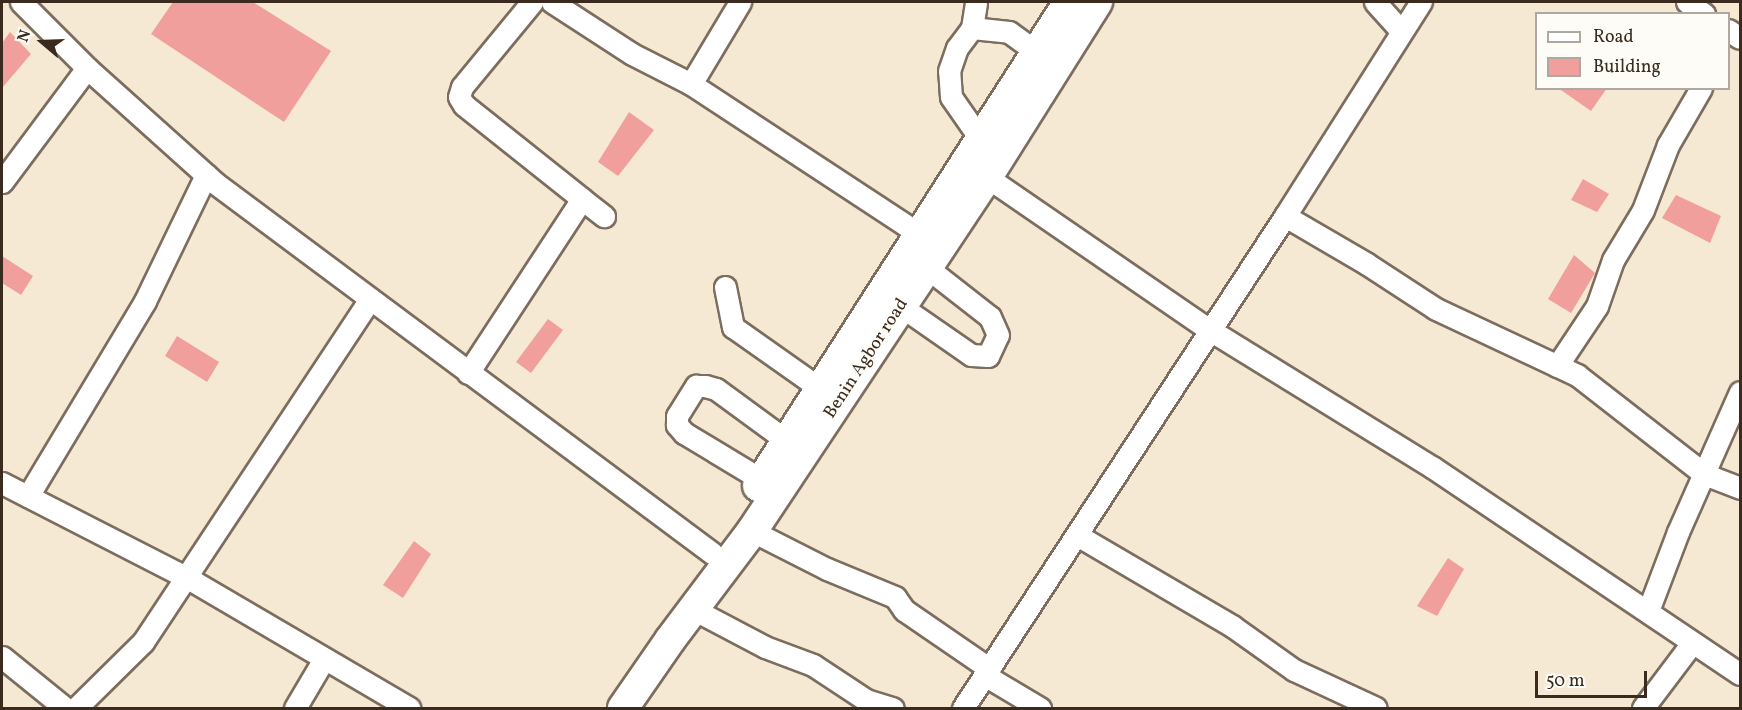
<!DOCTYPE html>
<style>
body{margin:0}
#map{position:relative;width:1742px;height:710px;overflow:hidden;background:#f6e9d4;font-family:Vollkorn,serif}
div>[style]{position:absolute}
.building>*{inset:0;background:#f09f9c}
.roads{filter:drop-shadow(2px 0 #7c6d5e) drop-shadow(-2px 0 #7c6d5e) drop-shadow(0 2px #7c6d5e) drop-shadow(0 -2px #7c6d5e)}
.minor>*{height:21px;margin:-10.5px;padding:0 10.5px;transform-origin:10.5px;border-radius:10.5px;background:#fff}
.highway>*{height:30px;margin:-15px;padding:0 15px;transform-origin:15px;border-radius:15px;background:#fff}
span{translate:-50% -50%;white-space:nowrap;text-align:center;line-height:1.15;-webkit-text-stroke:4.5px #fdfcf7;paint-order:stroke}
.street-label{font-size:18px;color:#3b2a1e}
.frame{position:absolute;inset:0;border:3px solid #3b2a1e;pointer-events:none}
.legend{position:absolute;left:1535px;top:12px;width:195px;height:78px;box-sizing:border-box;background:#fdfcf7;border:2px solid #afa8a0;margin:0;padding:8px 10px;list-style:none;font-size:18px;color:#3b2a1e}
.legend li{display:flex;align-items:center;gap:12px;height:30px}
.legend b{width:30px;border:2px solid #afa8a0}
.north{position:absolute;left:12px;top:12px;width:60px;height:60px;-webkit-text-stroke:4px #fdfcf7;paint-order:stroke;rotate:289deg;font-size:16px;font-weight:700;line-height:24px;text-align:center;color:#3b2a1e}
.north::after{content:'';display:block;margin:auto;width:21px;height:27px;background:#3b2a1e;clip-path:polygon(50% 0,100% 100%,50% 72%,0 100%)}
.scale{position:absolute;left:1535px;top:671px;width:112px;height:27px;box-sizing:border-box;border:3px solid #3b2a1e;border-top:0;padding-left:8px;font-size:18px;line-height:21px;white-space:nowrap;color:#3b2a1e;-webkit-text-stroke:4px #fdfcf7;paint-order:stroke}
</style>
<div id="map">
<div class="building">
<i style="clip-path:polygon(173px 2px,253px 2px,331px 51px,284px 122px,151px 34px)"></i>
<i style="clip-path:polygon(10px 32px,31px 54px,2px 88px,2px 43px)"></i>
<i style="clip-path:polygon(1558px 88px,1607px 88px,1591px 111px)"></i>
<i style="clip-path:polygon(629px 112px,654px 130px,618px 176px,598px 162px)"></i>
<i style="clip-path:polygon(1583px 179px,1609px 194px,1597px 212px,1571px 200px)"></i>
<i style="clip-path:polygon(1676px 195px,1721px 216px,1710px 243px,1662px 218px)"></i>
<i style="clip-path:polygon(1574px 255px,1595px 273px,1571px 313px,1548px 299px)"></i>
<i style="clip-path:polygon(2px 256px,33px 276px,21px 295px,2px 283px)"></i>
<i style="clip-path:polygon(548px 319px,563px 330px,531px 373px,516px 362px)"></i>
<i style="clip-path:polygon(177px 336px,219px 362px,207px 382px,165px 356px)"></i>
<i style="clip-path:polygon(414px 541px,431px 554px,403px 598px,383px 585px)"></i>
<i style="clip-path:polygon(1448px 558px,1464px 569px,1437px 616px,1417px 606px)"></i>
</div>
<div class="roads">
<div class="minor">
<i style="left:21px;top:2px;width:93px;rotate:45deg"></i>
<i style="left:87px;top:68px;width:172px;rotate:41.9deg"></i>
<i style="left:215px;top:183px;width:620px;rotate:36.67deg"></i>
<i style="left:532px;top:2px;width:110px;rotate:129.5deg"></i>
<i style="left:462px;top:87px;width:10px;rotate:107deg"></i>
<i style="left:459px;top:97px;width:9px;rotate:58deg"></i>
<i style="left:464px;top:105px;width:151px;rotate:38.5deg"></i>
<i style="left:552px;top:2px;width:95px;rotate:33deg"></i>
<i style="left:632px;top:54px;width:66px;rotate:27deg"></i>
<i style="left:691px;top:84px;width:275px;rotate:33.3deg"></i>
<i style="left:1375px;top:2px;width:39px;rotate:48deg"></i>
<i style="left:1687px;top:2px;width:21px;rotate:35deg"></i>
<i style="left:972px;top:28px;width:26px;rotate:-81deg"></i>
<i style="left:1728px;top:30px;width:14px;rotate:34deg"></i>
<i style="left:691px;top:84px;width:96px;rotate:-59.1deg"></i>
<i style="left:981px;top:140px;width:52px;rotate:-124.9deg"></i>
<i style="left:951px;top:97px;width:26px;rotate:-94deg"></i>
<i style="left:949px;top:71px;width:24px;rotate:-71deg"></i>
<i style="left:957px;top:48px;width:25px;rotate:-53deg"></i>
<i style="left:972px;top:28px;width:37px;rotate:6deg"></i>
<i style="left:1009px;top:32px;width:34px;rotate:36deg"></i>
<i style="left:987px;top:177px;width:270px;rotate:34.5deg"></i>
<i style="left:1210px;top:330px;width:261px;rotate:31.7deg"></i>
<i style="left:1432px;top:467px;width:371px;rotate:33.9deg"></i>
<i style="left:2px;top:182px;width:142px;rotate:-53.3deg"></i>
<i style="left:1285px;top:216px;width:95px;rotate:30.3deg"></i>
<i style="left:1367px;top:264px;width:82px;rotate:33.1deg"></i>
<i style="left:1436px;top:309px;width:156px;rotate:25.1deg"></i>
<i style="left:1577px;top:375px;width:161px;rotate:37.9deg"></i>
<i style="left:1704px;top:474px;width:39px;rotate:21deg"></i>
<i style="left:725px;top:287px;width:41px;rotate:78.7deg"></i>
<i style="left:733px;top:327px;width:108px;rotate:35.2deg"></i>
<i style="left:902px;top:307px;width:84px;rotate:34.8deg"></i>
<i style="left:971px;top:355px;width:17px;rotate:3deg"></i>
<i style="left:988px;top:356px;width:23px;rotate:-65deg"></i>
<i style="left:998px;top:335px;width:20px;rotate:-114deg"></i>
<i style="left:990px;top:317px;width:81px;rotate:-142deg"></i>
<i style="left:1557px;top:366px;width:72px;rotate:-56.3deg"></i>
<i style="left:1597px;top:306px;width:49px;rotate:-70.8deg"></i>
<i style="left:1613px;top:260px;width:58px;rotate:-59deg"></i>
<i style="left:1643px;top:210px;width:70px;rotate:-69deg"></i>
<i style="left:1668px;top:145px;width:66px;rotate:-59.9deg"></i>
<i style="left:468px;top:373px;width:208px;rotate:-56.8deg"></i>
<i style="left:582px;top:199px;width:28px;rotate:38deg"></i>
<i style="left:762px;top:480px;width:91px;rotate:-148.9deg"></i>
<i style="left:684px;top:433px;width:11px;rotate:-131deg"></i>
<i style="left:677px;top:425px;width:9px;rotate:-90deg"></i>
<i style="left:677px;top:416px;width:36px;rotate:-58deg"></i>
<i style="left:696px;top:386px;width:9px"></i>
<i style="left:705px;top:386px;width:11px;rotate:15deg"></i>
<i style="left:716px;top:389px;width:88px;rotate:36.2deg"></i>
<i style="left:2px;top:483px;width:207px;rotate:27.1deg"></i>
<i style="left:186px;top:577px;width:259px;rotate:30.4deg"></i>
<i style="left:28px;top:496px;width:227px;rotate:-59deg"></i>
<i style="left:145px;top:301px;width:140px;rotate:-64.2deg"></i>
<i style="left:752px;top:531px;width:84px;rotate:26.9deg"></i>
<i style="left:827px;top:569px;width:74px;rotate:22.4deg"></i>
<i style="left:895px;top:597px;width:16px;rotate:55deg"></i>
<i style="left:904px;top:610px;width:104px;rotate:34.5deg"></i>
<i style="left:1077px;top:535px;width:180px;rotate:30.4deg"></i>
<i style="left:1232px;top:626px;width:76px;rotate:35.4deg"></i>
<i style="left:1294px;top:670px;width:90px;rotate:24.9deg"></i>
<i style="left:693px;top:609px;width:81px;rotate:27.8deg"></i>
<i style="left:765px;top:647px;width:51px;rotate:20.6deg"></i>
<i style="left:813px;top:665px;width:64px;rotate:33.4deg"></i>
<i style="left:866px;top:700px;width:28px;rotate:17deg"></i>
<i style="left:1648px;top:611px;width:85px;rotate:-69.2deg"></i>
<i style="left:1678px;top:532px;width:153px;rotate:-66.1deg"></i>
<i style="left:2px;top:657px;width:81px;rotate:39deg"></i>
<i style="left:986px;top:676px;width:63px;rotate:30.7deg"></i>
<i style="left:76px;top:708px;width:94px;rotate:-44.6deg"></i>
<i style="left:143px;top:642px;width:410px;rotate:-56.5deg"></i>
<i style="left:295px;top:708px;width:57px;rotate:-59.4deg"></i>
<i style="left:963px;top:708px;width:588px;rotate:-56.8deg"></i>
<i style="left:1285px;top:216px;width:254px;rotate:-57.6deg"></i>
<i style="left:1643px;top:708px;width:81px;rotate:-53deg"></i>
</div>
<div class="highway">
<i style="left:758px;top:486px;width:575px;rotate:-57.28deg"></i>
<i style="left:623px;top:708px;width:83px;rotate:-55.3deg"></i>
<i style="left:670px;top:640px;width:136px;rotate:-53deg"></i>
<i style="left:752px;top:531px;width:425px;rotate:-56.4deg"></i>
<i style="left:987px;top:177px;width:207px;rotate:-57.8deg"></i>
</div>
</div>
<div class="street-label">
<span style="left:867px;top:359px;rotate:-57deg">Benin Agbor road</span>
</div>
<div class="frame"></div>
<ul class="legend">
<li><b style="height:8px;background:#fff"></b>Road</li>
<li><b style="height:16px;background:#f09f9c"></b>Building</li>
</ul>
<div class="north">N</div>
<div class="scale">50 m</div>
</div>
